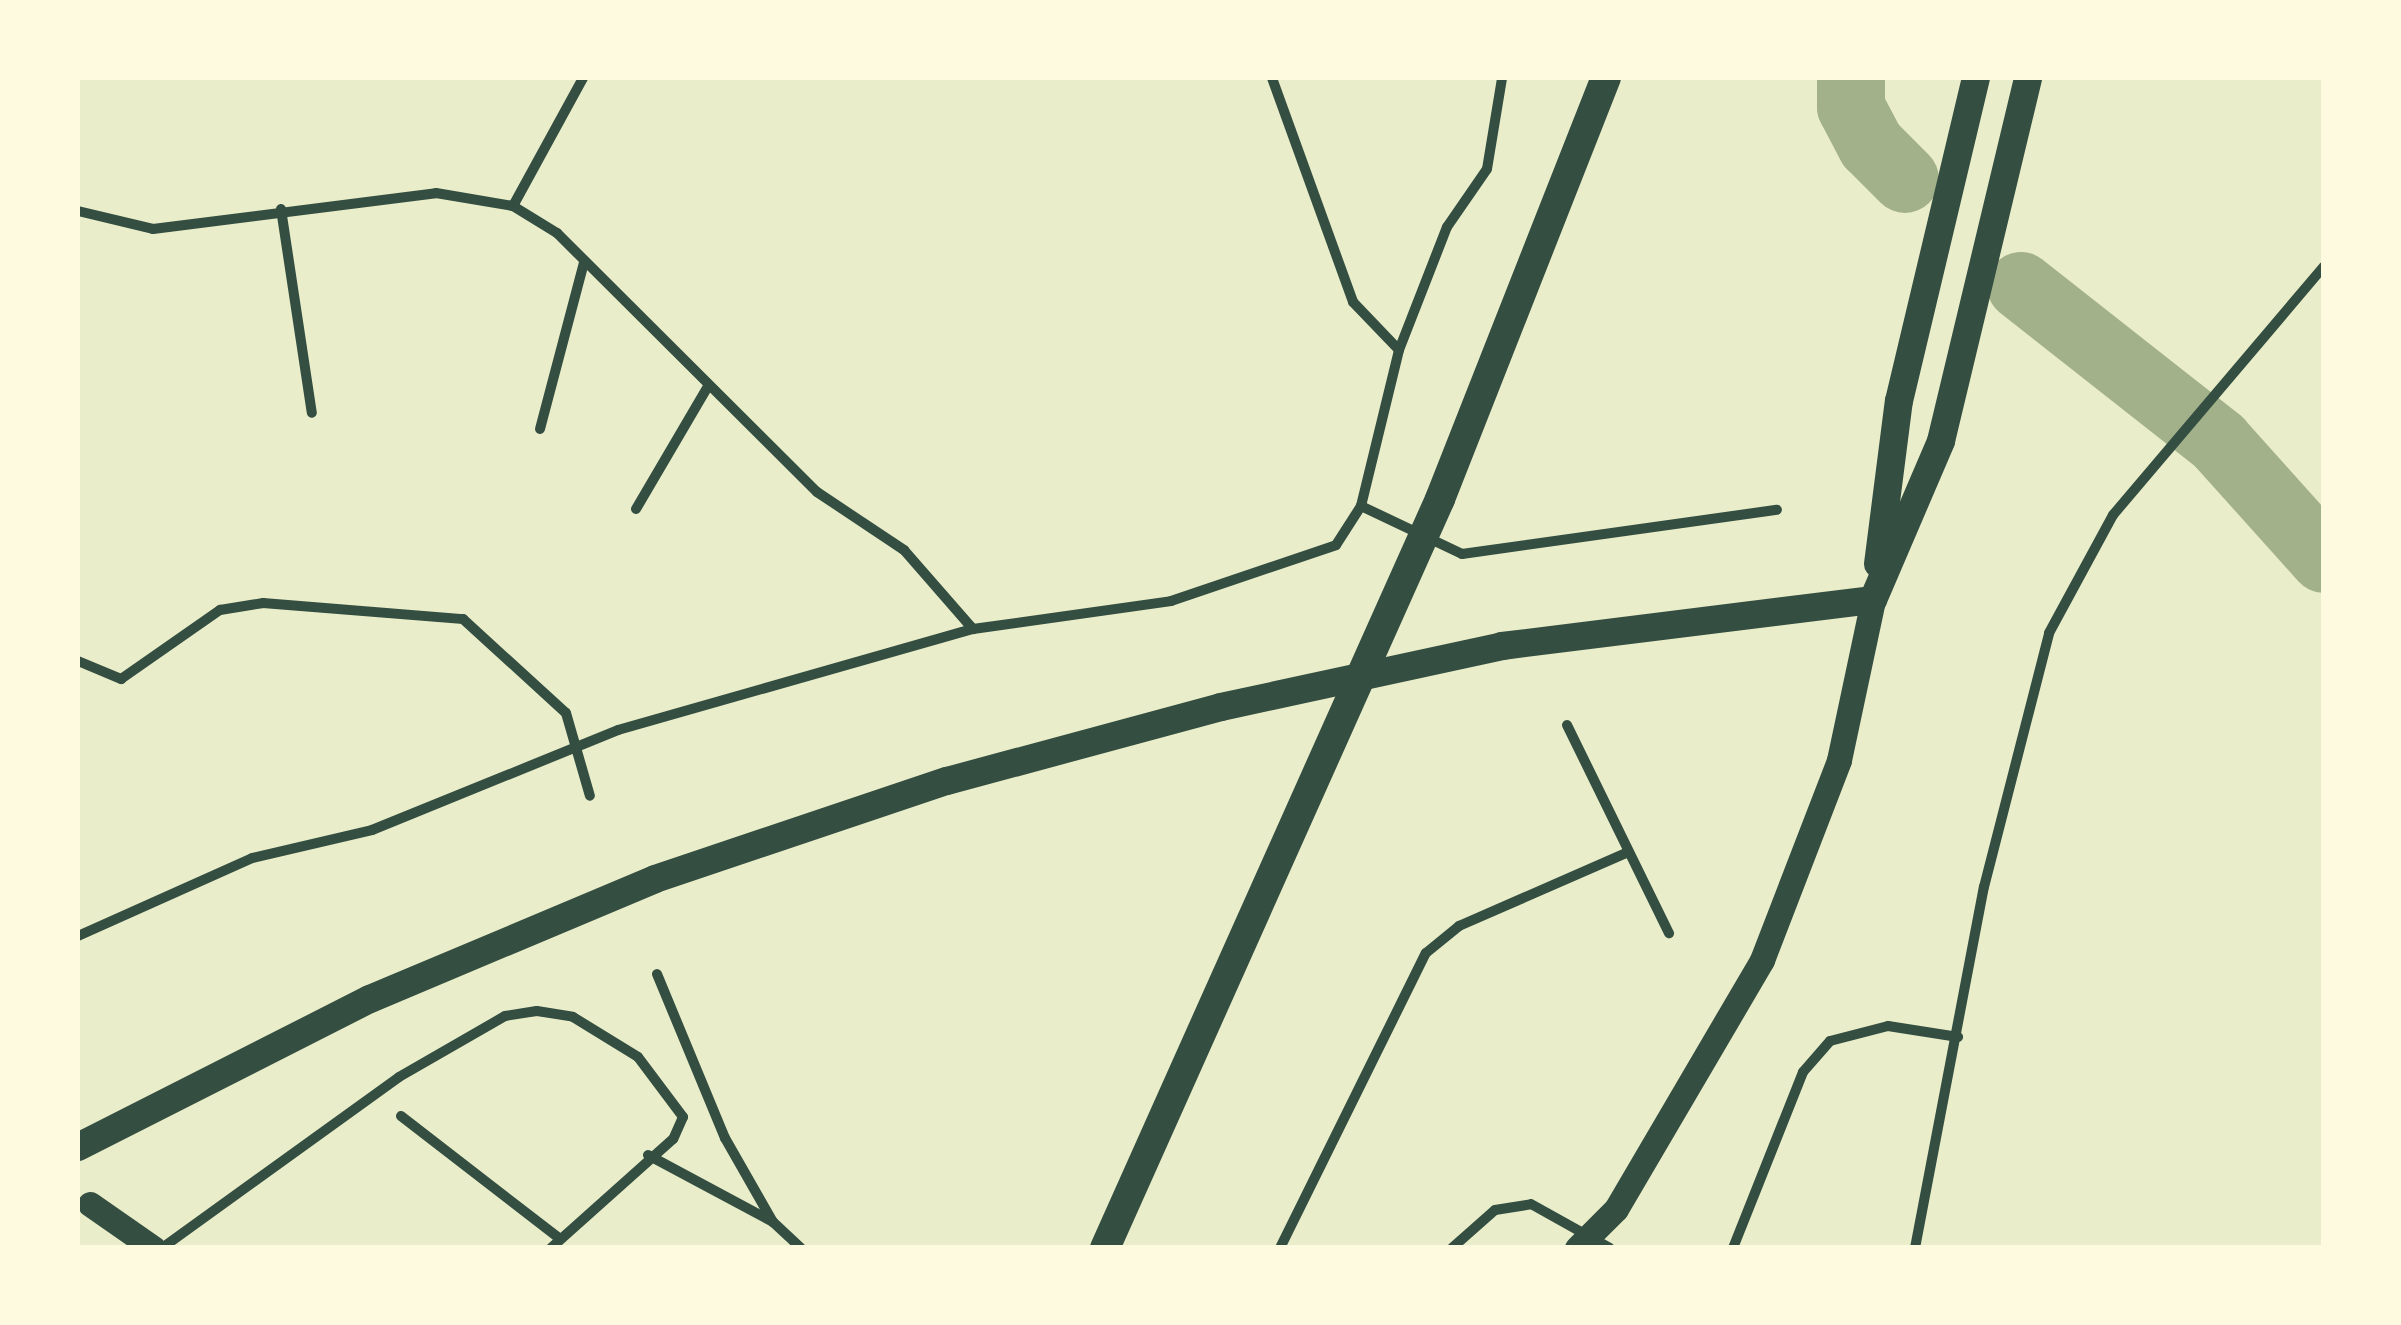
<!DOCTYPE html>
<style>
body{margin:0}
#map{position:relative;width:2401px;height:1325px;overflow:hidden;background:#e9edc9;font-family:Arial,sans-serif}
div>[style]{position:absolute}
.river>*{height:68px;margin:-34px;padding:0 34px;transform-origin:34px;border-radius:34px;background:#a3b18a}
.minor>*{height:10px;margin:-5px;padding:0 5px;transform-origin:5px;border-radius:5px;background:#344e41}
.primary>*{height:25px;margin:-12.5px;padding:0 12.5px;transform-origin:12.5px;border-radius:12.5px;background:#344e41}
.trunk>*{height:28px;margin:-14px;padding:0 14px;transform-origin:14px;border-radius:14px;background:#344e41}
.motorway>*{height:30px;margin:-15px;padding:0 15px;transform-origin:15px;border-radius:15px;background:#344e41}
span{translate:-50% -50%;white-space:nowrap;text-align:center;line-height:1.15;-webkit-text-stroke:9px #fefae0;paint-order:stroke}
.frame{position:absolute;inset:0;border:80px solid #fefae0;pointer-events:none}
</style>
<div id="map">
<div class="river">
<i style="left:1851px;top:78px;width:29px;rotate:90deg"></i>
<i style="left:1851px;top:107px;width:43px;rotate:62.2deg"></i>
<i style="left:1871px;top:145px;width:48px;rotate:45deg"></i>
<i style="left:2021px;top:286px;width:252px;rotate:38.2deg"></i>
<i style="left:2219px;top:442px;width:157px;rotate:48.1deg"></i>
</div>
<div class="minor">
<i style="left:1272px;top:78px;width:238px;rotate:70.1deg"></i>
<i style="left:1353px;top:302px;width:66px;rotate:46.2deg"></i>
<i style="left:513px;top:206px;width:146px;rotate:-61.3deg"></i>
<i style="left:281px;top:209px;width:206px;rotate:81.4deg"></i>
<i style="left:78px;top:211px;width:77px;rotate:13.5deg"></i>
<i style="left:153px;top:229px;width:285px;rotate:-7.2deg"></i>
<i style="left:436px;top:193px;width:78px;rotate:9.6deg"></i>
<i style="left:513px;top:206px;width:52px;rotate:31.5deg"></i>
<i style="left:557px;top:233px;width:367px;rotate:44.9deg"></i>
<i style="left:817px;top:492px;width:105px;rotate:33.7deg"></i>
<i style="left:904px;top:550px;width:105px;rotate:48.9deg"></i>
<i style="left:540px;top:429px;width:173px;rotate:-75.2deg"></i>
<i style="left:1361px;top:506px;width:112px;rotate:25.4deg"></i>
<i style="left:1462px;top:554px;width:318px;rotate:-8deg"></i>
<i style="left:636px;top:509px;width:140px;rotate:-59.6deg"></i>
<i style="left:78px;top:661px;width:47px;rotate:22.7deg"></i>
<i style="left:121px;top:679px;width:121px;rotate:-34.9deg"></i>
<i style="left:220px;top:610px;width:44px;rotate:-9.2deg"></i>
<i style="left:263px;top:603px;width:201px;rotate:4.6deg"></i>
<i style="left:463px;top:619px;width:139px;rotate:42.4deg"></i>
<i style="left:566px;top:713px;width:86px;rotate:73.9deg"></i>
<i style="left:1567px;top:725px;width:232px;rotate:63.9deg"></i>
<i style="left:78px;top:936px;width:191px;rotate:-24.1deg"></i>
<i style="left:252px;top:858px;width:123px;rotate:-13.1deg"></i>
<i style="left:372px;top:830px;width:266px;rotate:-22.1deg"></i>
<i style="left:618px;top:730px;width:369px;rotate:-15.9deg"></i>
<i style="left:973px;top:629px;width:200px;rotate:-8deg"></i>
<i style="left:1171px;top:601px;width:174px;rotate:-18.7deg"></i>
<i style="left:1336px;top:545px;width:46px;rotate:-57.3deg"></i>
<i style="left:1361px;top:506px;width:161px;rotate:-76.3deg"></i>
<i style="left:1399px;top:350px;width:132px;rotate:-68.7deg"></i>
<i style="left:1447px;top:227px;width:70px;rotate:-55.4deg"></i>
<i style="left:1487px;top:169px;width:92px;rotate:-80.6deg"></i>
<i style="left:657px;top:974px;width:178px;rotate:67.5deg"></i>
<i style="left:725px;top:1138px;width:97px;rotate:60.3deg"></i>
<i style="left:401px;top:1116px;width:200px;rotate:37.7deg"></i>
<i style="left:648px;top:1155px;width:142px;rotate:28.2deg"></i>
<i style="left:773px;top:1222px;width:38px;rotate:43deg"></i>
<i style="left:162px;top:1248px;width:292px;rotate:-35.8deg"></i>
<i style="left:399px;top:1077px;width:122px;rotate:-29.9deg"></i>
<i style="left:505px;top:1016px;width:32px;rotate:-9deg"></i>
<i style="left:537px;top:1011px;width:36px;rotate:9deg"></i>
<i style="left:573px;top:1017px;width:76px;rotate:31.6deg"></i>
<i style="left:638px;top:1057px;width:75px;rotate:53.1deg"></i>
<i style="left:683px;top:1117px;width:24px;rotate:114deg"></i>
<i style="left:673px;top:1139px;width:164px;rotate:138.2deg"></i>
<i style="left:1280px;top:1248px;width:329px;rotate:-63.7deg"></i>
<i style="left:1426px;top:953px;width:43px;rotate:-39.3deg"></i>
<i style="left:1459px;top:926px;width:182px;rotate:-23.6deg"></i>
<i style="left:1452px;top:1248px;width:57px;rotate:-41.5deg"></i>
<i style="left:1495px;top:1210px;width:36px;rotate:-9deg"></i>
<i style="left:1531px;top:1204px;width:90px;rotate:29.1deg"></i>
<i style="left:1733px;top:1248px;width:189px;rotate:-68.3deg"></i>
<i style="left:1803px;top:1072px;width:41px;rotate:-48.9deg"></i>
<i style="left:1830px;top:1041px;width:60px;rotate:-14.5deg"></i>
<i style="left:1888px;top:1026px;width:71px;rotate:8.9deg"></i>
<i style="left:1915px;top:1248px;width:368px;rotate:-79.2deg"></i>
<i style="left:1984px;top:887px;width:262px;rotate:-75.6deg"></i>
<i style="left:2049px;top:633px;width:134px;rotate:-61.5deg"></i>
<i style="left:2113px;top:515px;width:326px;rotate:-49.7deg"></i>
</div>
<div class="primary">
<i style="left:90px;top:1204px;width:77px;rotate:34.9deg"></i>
<i style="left:1577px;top:1248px;width:55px;rotate:-45deg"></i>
<i style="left:1616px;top:1209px;width:289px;rotate:-59.6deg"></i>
<i style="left:1762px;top:960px;width:214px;rotate:-68.9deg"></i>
<i style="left:1839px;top:760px;width:164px;rotate:-78deg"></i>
</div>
<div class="trunk">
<i style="left:1878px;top:564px;width:164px;rotate:-82.7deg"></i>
<i style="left:1899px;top:401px;width:332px;rotate:-76.6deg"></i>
<i style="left:1873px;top:600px;width:173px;rotate:-66.8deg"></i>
<i style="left:1941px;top:441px;width:373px;rotate:-76.5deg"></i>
<i style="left:78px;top:1147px;width:327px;rotate:-26.9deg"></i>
<i style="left:370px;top:999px;width:309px;rotate:-22.8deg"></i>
<i style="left:655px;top:879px;width:308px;rotate:-18.6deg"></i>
<i style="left:947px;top:781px;width:284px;rotate:-15.1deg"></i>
<i style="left:1221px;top:707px;width:288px;rotate:-12.2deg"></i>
<i style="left:1502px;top:646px;width:374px;rotate:-7.1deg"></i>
</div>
<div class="motorway">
<i style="left:1105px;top:1248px;width:821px;rotate:-65.9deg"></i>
<i style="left:1440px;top:499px;width:453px;rotate:-68.5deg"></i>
</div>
<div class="frame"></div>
</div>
